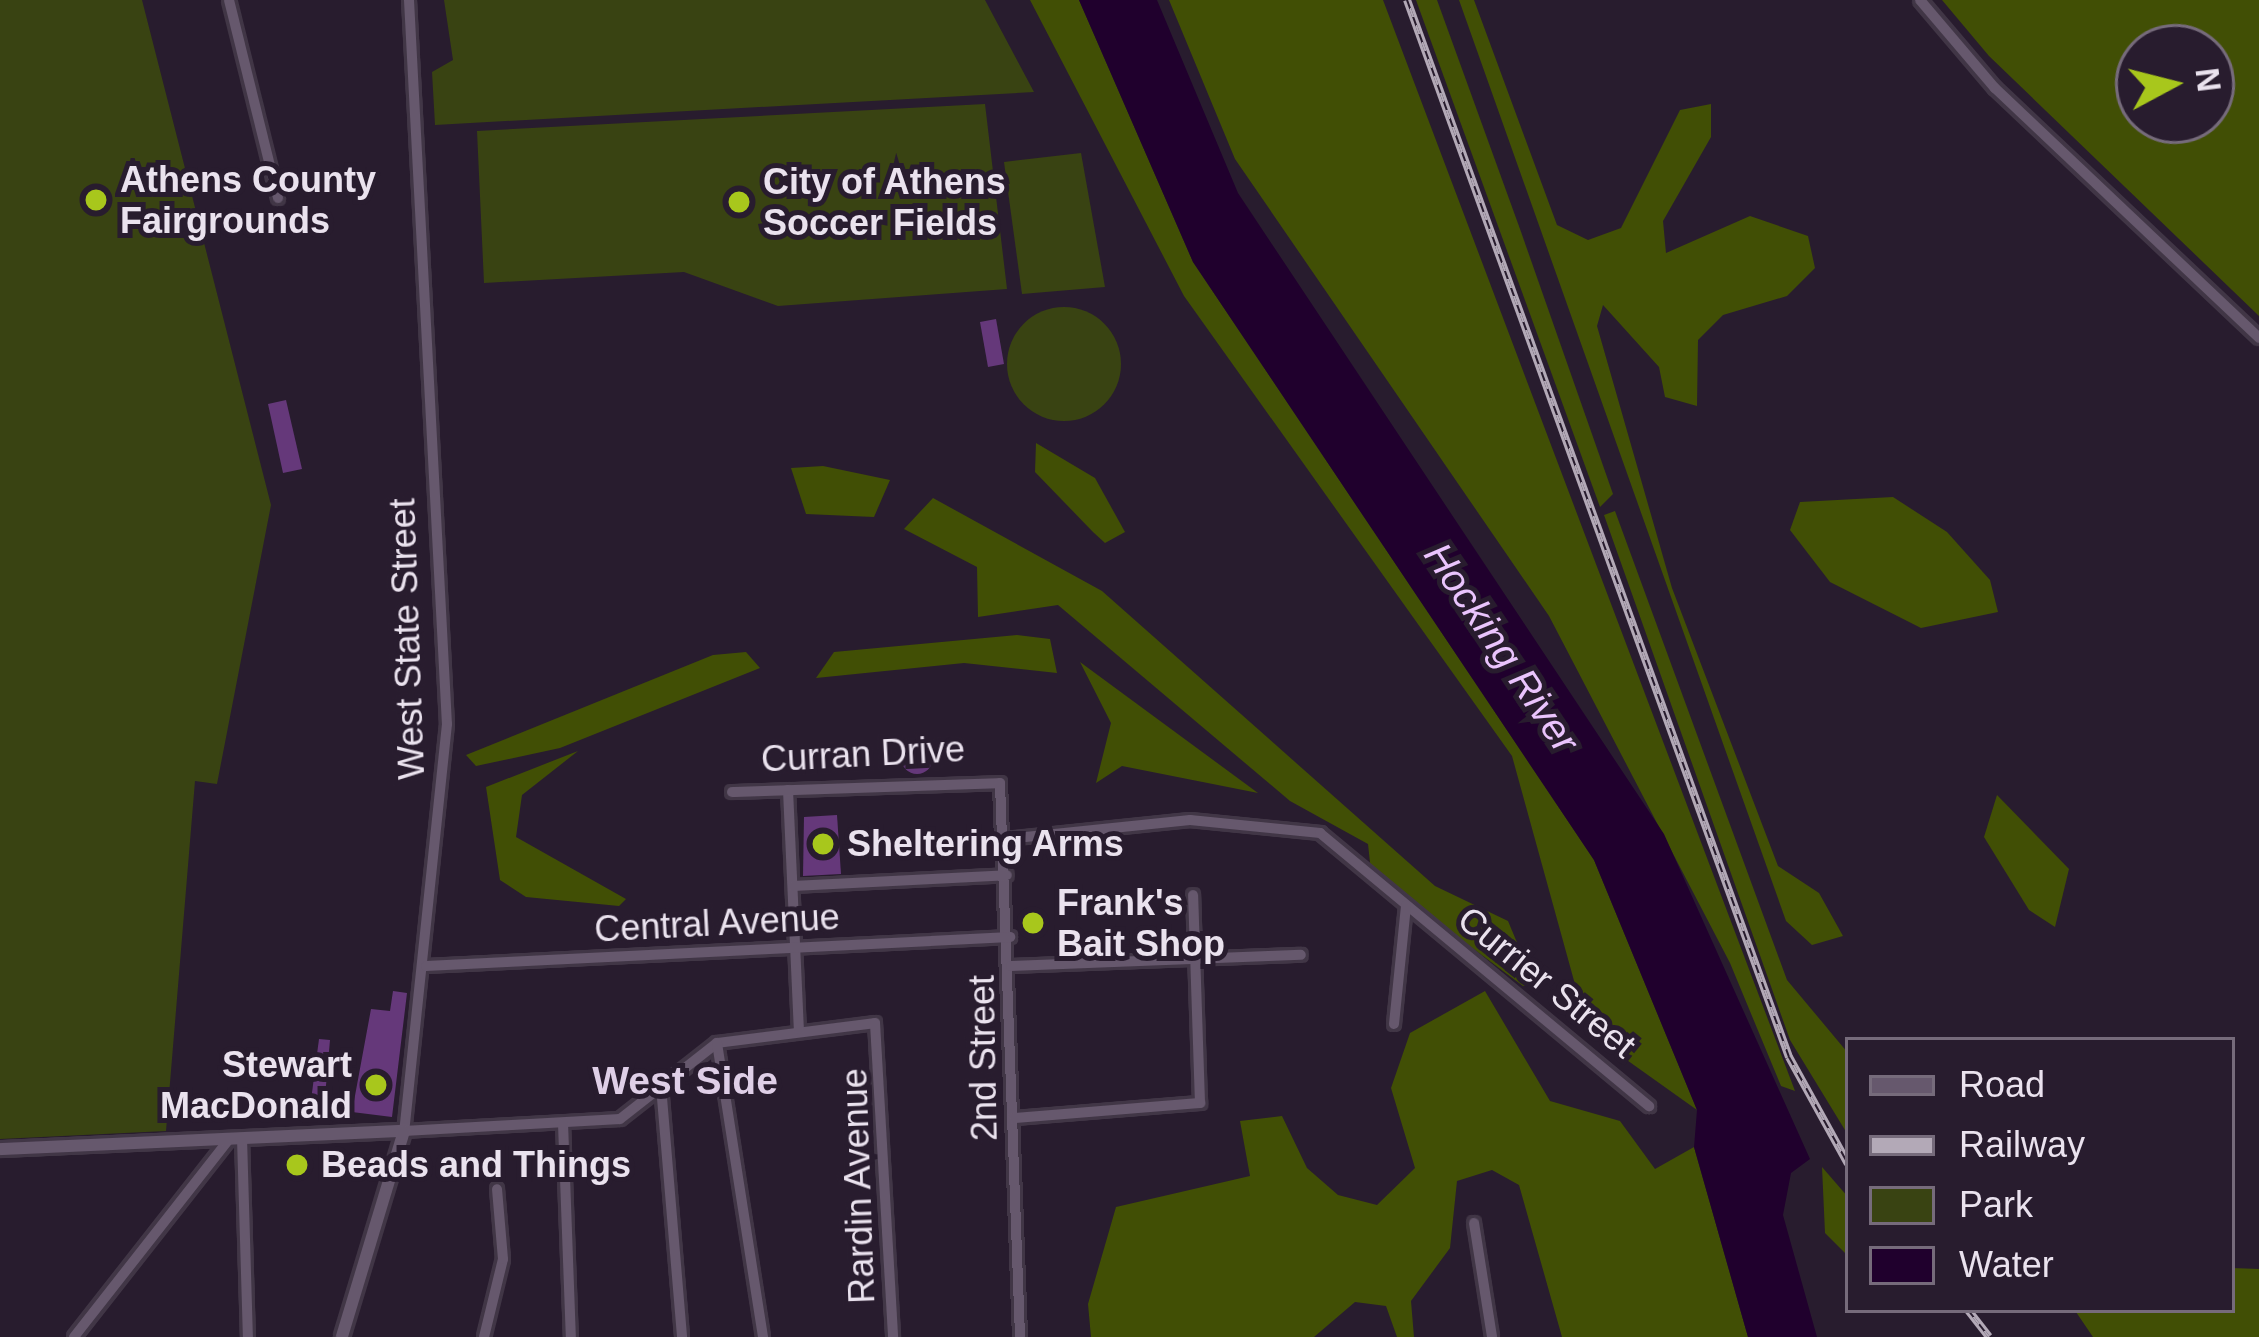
<!DOCTYPE html>
<style>
body{margin:0}
#map{position:relative;width:2259px;height:1337px;overflow:hidden;background:#281c2e;font-family:Arial,sans-serif}
div>[style]{position:absolute}
.green>*{inset:0;background:#394312}
.round{border-radius:50%}
.forest>*{inset:0;background:#414f05}
.water>*{inset:0;background:#20002d}
.building>*{inset:0;background:#65387a}
.roads{filter:drop-shadow(3px 0 #413646) drop-shadow(-3px 0 #413646) drop-shadow(0 3px #413646) drop-shadow(0 -3px #413646)}
.minor>*{height:10px;margin:-5px;padding:0 5px;transform-origin:5px;border-radius:5px;background:#66586d}
.tertiary>*{height:12px;margin:-6px;padding:0 6px;transform-origin:6px;border-radius:6px;background:#66586d}
.rail>*{height:8px;margin-top:-4px;transform-origin:0;background:repeating-linear-gradient(90deg,#281c2e 0 9px,#b3a9b7 0 18px);box-sizing:border-box;border-block:3px solid #b3a9b7}
.dots>*{width:33px;height:33px;translate:-50% -50%;box-sizing:border-box;border:6px solid #281c2e;border-radius:50%}
span{translate:-50% -50%;white-space:nowrap;text-align:center;line-height:1.15;-webkit-text-stroke:10px #281c2e;paint-order:stroke}
.poi-label{font-size:36px;color:#eae2ee;font-weight:700}
.left{translate:0 -50%;text-align:left}
.right{translate:-100% -50%;text-align:right}
.street-label{font-size:36px;color:#eae2ee}
.water-label{font-size:39px;color:#eac4fd;font-style:italic}
.neighbourhood-label{font-size:39px;color:#dfcfe7;font-weight:700}
.legend{position:absolute;left:1845px;top:1037px;width:390px;height:276px;box-sizing:border-box;background:#281c2e;border:3px solid #766b7b;margin:0;padding:15px 21px;list-style:none;font-size:36px;color:#eae2ee}
.legend li{display:flex;align-items:center;gap:24px;height:60px}
.legend b{width:60px;border:3px solid #766b7b}
.north{position:absolute;left:2115px;top:24px;width:120px;height:120px;box-sizing:border-box;background:#281c2e;border:3px solid #766b7b;border-radius:50%;rotate:83deg;font-size:33px;font-weight:700;line-height:48px;text-align:center;color:#eae2ee}
.north::after{content:'';display:block;margin:auto;width:42px;height:54px;background:#a8c71c;clip-path:polygon(50% 0,100% 100%,50% 72%,0 100%)}
</style>
<div id="map">
<div class="green">
<i style="clip-path:polygon(0 0,142px 0,271px 505px,217px 784px,195px 781px,166px 1131px,0 1139px)"></i>
<i style="clip-path:polygon(444px 0,985px 0,1034px 92px,435px 125px,432px 72px,453px 60px)"></i>
<i style="clip-path:polygon(985px 104px,1007px 289px,778px 306px,684px 272px,484px 283px,477px 131px)"></i>
<i style="clip-path:polygon(1081px 153px,1105px 287px,1022px 294px,1004px 162px)"></i>
<i class="round" style="left:1007px;top:307px;width:114px;height:114px"></i>
</div>
<div class="forest">
<i style="clip-path:polygon(1030px 0,1079px 0,1193px 262px,1594px 860px,1697px 1110px,1617px 1053px,1576px 988px,1512px 756px,1184px 296px)"></i>
<i style="clip-path:polygon(1169px 0,1383px 0,1795px 1091px,1781px 1086px,1730px 963px,1549px 616px,1235px 159px)"></i>
<i style="clip-path:polygon(1416px 0,1437px 0,1520px 229px,1613px 494px,1600px 507px)"></i>
<i style="clip-path:polygon(1459px 0,1474px 0,1557px 225px,1588px 240px,1621px 228px,1680px 110px,1711px 104px,1711px 137px,1663px 221px,1666px 253px,1750px 216px,1808px 236px,1815px 268px,1787px 296px,1723px 315px,1698px 340px,1697px 406px,1665px 397px,1659px 367px,1603px 305px,1597px 326px,1672px 588px,1778px 866px,1819px 893px,1843px 936px,1812px 945px,1786px 921px)"></i>
<i style="clip-path:polygon(evenodd,1942px 0,2259px 0,2259px 316px,1989px 56px,1942px 0,2139px 48px,2211px 48px,2211px 120px,2139px 120px,2139px 48px)"></i>
<i style="clip-path:polygon(1036px 443px,1095px 478px,1125px 532px,1105px 543px,1093px 532px,1035px 472px)"></i>
<i style="clip-path:polygon(823px 466px,890px 480px,874px 517px,806px 514px,791px 468px)"></i>
<i style="clip-path:polygon(1893px 497px,1947px 532px,1990px 580px,1998px 612px,1921px 628px,1830px 582px,1790px 530px,1800px 502px)"></i>
<i style="clip-path:polygon(933px 498px,1102px 591px,1435px 886px,1508px 921px,1534px 983px,1523px 986px,1371px 872px,1368px 844px,1290px 801px,1058px 605px,978px 617px,977px 567px,904px 529px)"></i>
<i style="clip-path:polygon(1615px 511px,1787px 980px,1848px 1053px,1848px 1135px,1790px 1040px,1604px 515px)"></i>
<i style="clip-path:polygon(1017px 635px,1050px 639px,1057px 673px,964px 663px,816px 678px,834px 652px)"></i>
<i style="clip-path:polygon(746px 652px,760px 668px,560px 748px,476px 766px,466px 755px,713px 655px)"></i>
<i style="clip-path:polygon(1080px 662px,1258px 793px,1122px 766px,1096px 783px,1111px 723px)"></i>
<i style="clip-path:polygon(578px 751px,522px 795px,516px 837px,626px 899px,619px 906px,526px 897px,500px 880px,486px 787px)"></i>
<i style="clip-path:polygon(1997px 795px,2069px 869px,2055px 927px,2029px 910px,1984px 837px)"></i>
<i style="clip-path:polygon(1485px 991px,1550px 1101px,1620px 1121px,1655px 1169px,1694px 1147px,1748px 1337px,1562px 1337px,1519px 1185px,1492px 1170px,1457px 1181px,1450px 1248px,1411px 1301px,1414px 1337px,1397px 1337px,1386px 1306px,1355px 1302px,1314px 1337px,1091px 1337px,1088px 1304px,1116px 1207px,1250px 1176px,1240px 1121px,1282px 1116px,1307px 1168px,1338px 1195px,1377px 1205px,1415px 1168px,1391px 1088px,1410px 1033px)"></i>
<i style="clip-path:polygon(1822px 1167px,1848px 1197px,1848px 1256px,1825px 1233px)"></i>
<i style="clip-path:polygon(2232px 1268px,2259px 1269px,2259px 1337px,2093px 1337px,2076px 1312px,2232px 1310px)"></i>
</div>
<div class="water">
<i style="clip-path:polygon(1079px 0,1157px 0,1238px 193px,1664px 834px,1810px 1159px,1791px 1173px,1783px 1215px,1817px 1337px,1748px 1337px,1694px 1147px,1697px 1110px,1594px 860px,1193px 262px)"></i>
</div>
<div class="building">
<i style="clip-path:polygon(996px 319px,1004px 364px,988px 367px,980px 322px)"></i>
<i style="clip-path:polygon(286px 400px,302px 469px,283px 473px,268px 404px)"></i>
<i class="round" style="left:901px;top:742px;width:32px;height:32px"></i>
<i style="clip-path:polygon(837px 815px,841px 874px,803px 876px,804px 817px)"></i>
<i style="clip-path:polygon(393px 991px,407px 993px,392px 1117px,352px 1112px,371px 1009px,390px 1011px)"></i>
<i style="clip-path:polygon(319px 1039px,330px 1040px,324px 1108px,310px 1108px)"></i>
</div>
<div class="roads">
<div class="minor">
<i style="left:229px;top:0;width:204px;rotate:76.1deg"></i>
<i style="left:409px;top:0;width:725px;rotate:87deg"></i>
<i style="left:447px;top:724px;width:409px;rotate:96deg"></i>
<i style="left:404px;top:1131px;width:216px;rotate:-3.2deg"></i>
<i style="left:620px;top:1119px;width:123px;rotate:-38.1deg"></i>
<i style="left:717px;top:1043px;width:159px;rotate:-7.2deg"></i>
<i style="left:875px;top:1023px;width:315px;rotate:86.7deg"></i>
<i style="left:1920px;top:0;width:116px;rotate:49.6deg"></i>
<i style="left:1995px;top:88px;width:364px;rotate:43.4deg"></i>
<i style="left:788px;top:790px;width:239px;rotate:87.4deg"></i>
<i style="left:732px;top:792px;width:268px;rotate:-1.9deg"></i>
<i style="left:1000px;top:783px;width:554px;rotate:87.93deg"></i>
<i style="left:1006px;top:839px;width:185px;rotate:-5.9deg"></i>
<i style="left:1190px;top:820px;width:131px;rotate:5.7deg"></i>
<i style="left:1320px;top:833px;width:428px;rotate:39.7deg"></i>
<i style="left:793px;top:886px;width:214px;rotate:-2.9deg"></i>
<i style="left:426px;top:966px;width:585px;rotate:-2.84deg"></i>
<i style="left:1011px;top:966px;width:290px;rotate:-2.2deg"></i>
<i style="left:1394px;top:1024px;width:119px;rotate:-84.2deg"></i>
<i style="left:717px;top:1043px;width:298px;rotate:81.1deg"></i>
<i style="left:661px;top:1086px;width:252px;rotate:85.2deg"></i>
<i style="left:1014px;top:1118px;width:187px;rotate:-4.6deg"></i>
<i style="left:1200px;top:1103px;width:208px;rotate:-91.9deg"></i>
<i style="left:563px;top:1123px;width:214px;rotate:87.9deg"></i>
<i style="left:242px;top:1138px;width:199px;rotate:88.3deg"></i>
<i style="left:1474px;top:1223px;width:115px;rotate:81deg"></i>
<i style="left:74px;top:1337px;width:251px;rotate:-51.9deg"></i>
<i style="left:484px;top:1337px;width:80px;rotate:-76.3deg"></i>
<i style="left:503px;top:1259px;width:70px;rotate:-94.9deg"></i>
</div>
<div class="tertiary">
<i style="left:0;top:1149px;width:404px;rotate:-2.6deg"></i>
<i style="left:404px;top:1131px;width:215px;rotate:106.8deg"></i>
</div>
</div>
<div class="rail">
<i style="left:1407px;top:0;width:1124px;rotate:70.13deg"></i>
<i style="left:1789px;top:1057px;width:122px;rotate:61.1deg"></i>
<i style="left:1968px;top:1310px;width:34px;rotate:52deg"></i>
</div>
<div class="dots">
<i style="left:96px;top:200px;background:#a8c71c"></i>
<i style="left:739px;top:202px;background:#a8c71c"></i>
<i style="left:823px;top:844px;background:#a8c71c"></i>
<i style="left:1033px;top:923px;background:#a8c71c"></i>
<i style="left:376px;top:1085px;background:#a8c71c"></i>
<i style="left:297px;top:1165px;background:#a8c71c"></i>
</div>
<div class="poi-label">
<span class="left" style="left:120px;top:200px">Athens County<br>Fairgrounds</span>
<span class="left" style="left:763px;top:202px">City of Athens<br>Soccer Fields</span>
<span class="left" style="left:847px;top:844px">Sheltering Arms</span>
<span class="left" style="left:1057px;top:923px">Frank's<br>Bait Shop</span>
<span class="right" style="left:352px;top:1085px">Stewart<br>MacDonald</span>
<span class="left" style="left:321px;top:1165px">Beads and Things</span>
</div>
<div class="street-label">
<span style="left:407px;top:639px;rotate:-92deg">West State Street</span>
<span style="left:863px;top:754px;rotate:-3deg">Curran Drive</span>
<span style="left:717px;top:923px;rotate:-3deg">Central Avenue</span>
<span style="left:1547px;top:982px;rotate:39deg">Currier Street</span>
<span style="left:983px;top:1058px;rotate:-91deg">2nd Street</span>
<span style="left:858px;top:1186px;rotate:-92deg">Rardin Avenue</span>
</div>
<div class="water-label">
<span style="left:1501px;top:648px;rotate:56deg">Hocking River</span>
</div>
<div class="neighbourhood-label">
<span style="left:685px;top:1081px">West Side</span>
</div>
<ul class="legend">
<li><b style="height:15px;background:#66586d"></b>Road</li>
<li><b style="height:15px;background:#b3a9b7"></b>Railway</li>
<li><b style="height:33px;background:#394312"></b>Park</li>
<li><b style="height:33px;background:#20002d"></b>Water</li>
</ul>
<div class="north">N</div>
</div>
